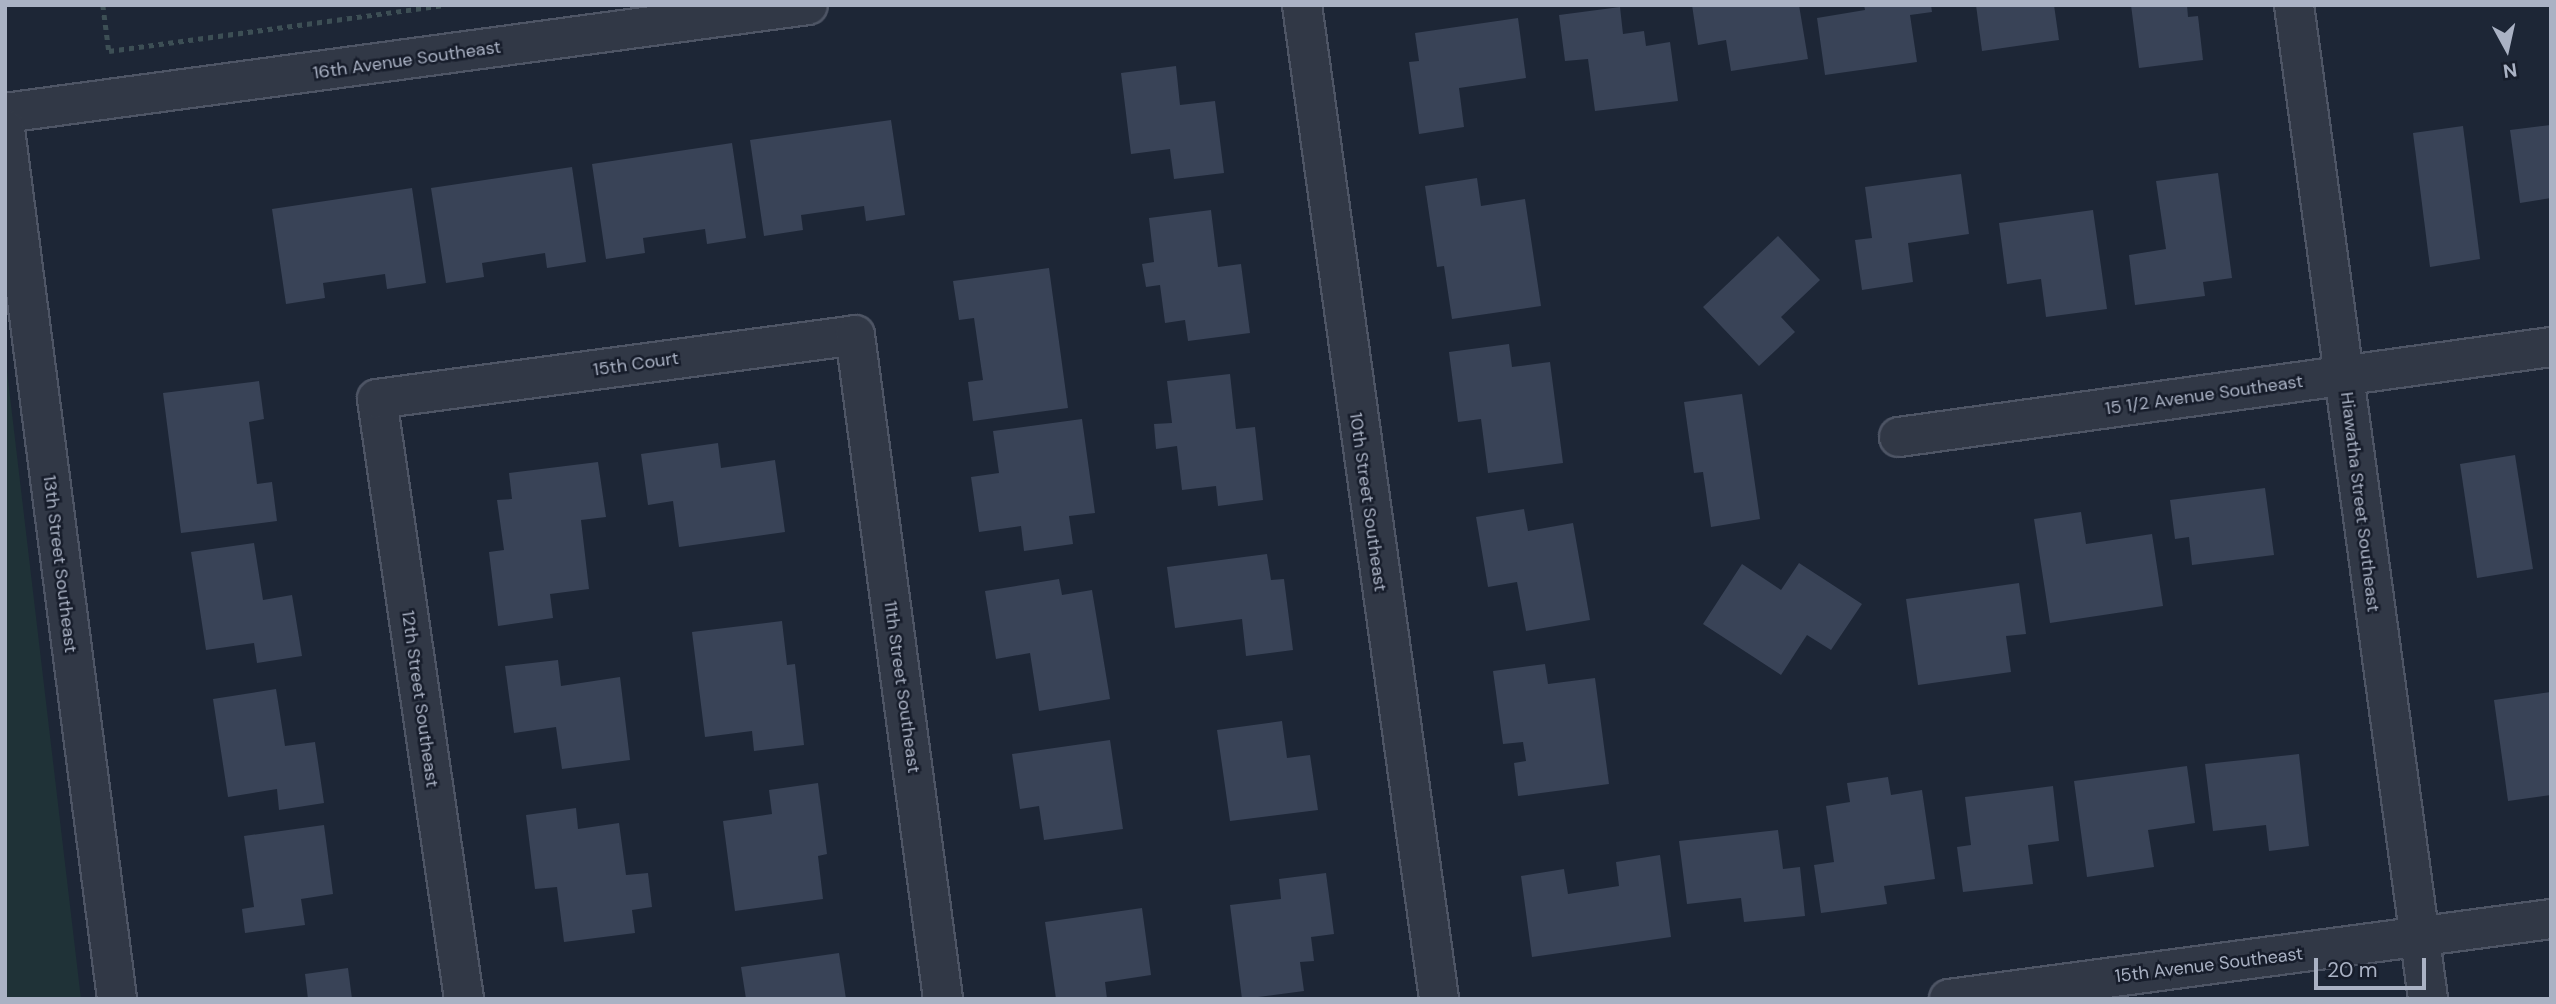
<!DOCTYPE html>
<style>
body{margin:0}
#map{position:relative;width:2556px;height:1004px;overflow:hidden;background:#1d2636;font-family:"DM Sans",sans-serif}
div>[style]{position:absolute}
.green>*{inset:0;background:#1f3237}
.building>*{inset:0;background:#394357}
.path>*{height:4.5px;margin-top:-2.25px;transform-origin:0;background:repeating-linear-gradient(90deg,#3d4f55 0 5px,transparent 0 10px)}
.roads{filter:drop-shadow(2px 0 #4e5565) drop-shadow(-2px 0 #4e5565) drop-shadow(0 2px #4e5565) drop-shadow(0 -2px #4e5565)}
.minor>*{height:38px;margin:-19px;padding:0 19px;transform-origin:19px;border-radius:19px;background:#313846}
span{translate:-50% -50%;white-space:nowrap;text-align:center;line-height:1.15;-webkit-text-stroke:5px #171d2b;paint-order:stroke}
.street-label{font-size:18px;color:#aab2c4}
.frame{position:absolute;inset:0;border:7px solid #aab2c4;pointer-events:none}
.north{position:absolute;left:2472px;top:14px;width:70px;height:70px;-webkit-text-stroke:5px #171d2b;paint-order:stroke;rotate:172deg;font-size:19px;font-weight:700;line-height:28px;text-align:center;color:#aab2c4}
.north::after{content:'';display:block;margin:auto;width:24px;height:32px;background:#aab2c4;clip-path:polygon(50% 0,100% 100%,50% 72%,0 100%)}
.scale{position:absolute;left:2314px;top:958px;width:112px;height:32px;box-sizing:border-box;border:4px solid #aab2c4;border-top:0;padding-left:9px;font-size:21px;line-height:24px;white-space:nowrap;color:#aab2c4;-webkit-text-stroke:5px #171d2b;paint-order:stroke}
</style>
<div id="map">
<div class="green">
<i style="clip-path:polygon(5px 354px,81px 999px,5px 999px)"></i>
</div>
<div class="building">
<i style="clip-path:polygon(1692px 5px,1799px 5px,1808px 59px,1731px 71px,1726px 40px,1698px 45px)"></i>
<i style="clip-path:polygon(1864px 5px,1931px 5px,1932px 12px,1910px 15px,1917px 62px,1825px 75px,1817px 18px,1865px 10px)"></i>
<i style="clip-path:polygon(1976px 5px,2054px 5px,2059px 40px,1982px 51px)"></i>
<i style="clip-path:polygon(2131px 5px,2187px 5px,2188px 17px,2198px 16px,2203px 60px,2139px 68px)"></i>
<i style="clip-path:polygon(1620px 7px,1623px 34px,1644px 31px,1646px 46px,1670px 42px,1678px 101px,1595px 111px,1588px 59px,1565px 61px,1559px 15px)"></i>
<i style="clip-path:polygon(1518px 18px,1526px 78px,1459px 88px,1464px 127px,1419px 134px,1409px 62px,1419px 61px,1415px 33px)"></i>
<i style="clip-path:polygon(1176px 66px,1180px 105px,1215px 101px,1224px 173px,1174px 179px,1170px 149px,1131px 154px,1121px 73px)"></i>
<i style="clip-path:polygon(891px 120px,905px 215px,866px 221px,864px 206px,801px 215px,803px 230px,764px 236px,750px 140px)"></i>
<i style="clip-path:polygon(2551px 125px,2551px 198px,2520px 203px,2510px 130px)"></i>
<i style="clip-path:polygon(2463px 126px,2480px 259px,2430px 267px,2413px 133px)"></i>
<i style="clip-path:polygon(732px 143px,746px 238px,707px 244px,705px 229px,643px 238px,645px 253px,606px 259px,592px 164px)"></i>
<i style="clip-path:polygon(572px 167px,586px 262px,547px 268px,545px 253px,482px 263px,484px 277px,446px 283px,431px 188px)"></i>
<i style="clip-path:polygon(2218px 173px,2232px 278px,2203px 282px,2205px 296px,2135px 305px,2129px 255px,2166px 249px,2156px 181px)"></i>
<i style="clip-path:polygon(1961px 174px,1969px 234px,1908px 243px,1913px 282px,1862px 290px,1855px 240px,1872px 238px,1865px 187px)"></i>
<i style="clip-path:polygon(1477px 178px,1481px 206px,1525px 199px,1541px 306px,1452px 319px,1444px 266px,1437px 267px,1425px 186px)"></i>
<i style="clip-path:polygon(412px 188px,426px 283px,387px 289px,385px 274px,323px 283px,325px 298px,286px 304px,272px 209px)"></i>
<i style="clip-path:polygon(1211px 210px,1218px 267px,1241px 264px,1250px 333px,1188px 341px,1185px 320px,1165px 323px,1160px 285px,1146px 287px,1142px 264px,1154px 262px,1149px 218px)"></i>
<i style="clip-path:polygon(2093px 210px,2107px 309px,2046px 317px,2041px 279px,2007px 284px,1999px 223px)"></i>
<i style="clip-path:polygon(1778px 236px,1820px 280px,1781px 317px,1795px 332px,1759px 366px,1703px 307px)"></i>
<i style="clip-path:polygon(1049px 268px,1068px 408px,973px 421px,968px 382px,983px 380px,974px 318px,959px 320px,953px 281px)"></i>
<i style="clip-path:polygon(1509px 344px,1512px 367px,1550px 362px,1563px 463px,1488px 473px,1481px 419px,1458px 422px,1449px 352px)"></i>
<i style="clip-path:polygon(1230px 374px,1236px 429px,1255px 427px,1263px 500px,1218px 506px,1216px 486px,1182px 490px,1177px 446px,1156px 449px,1154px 424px,1172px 423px,1167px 381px)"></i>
<i style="clip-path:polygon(259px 381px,264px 419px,249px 422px,257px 484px,272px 482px,277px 521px,181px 533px,163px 393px)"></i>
<i style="clip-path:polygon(1742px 394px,1760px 519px,1711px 527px,1703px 472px,1694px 473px,1684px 402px)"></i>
<i style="clip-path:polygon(1082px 419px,1095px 513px,1069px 516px,1073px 544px,1024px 551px,1021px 526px,979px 532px,971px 477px,999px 473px,993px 431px)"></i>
<i style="clip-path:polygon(718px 443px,721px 468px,775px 460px,785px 532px,679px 547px,673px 501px,648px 505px,641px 454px)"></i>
<i style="clip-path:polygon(2515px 455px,2533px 569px,2477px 578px,2460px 464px)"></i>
<i style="clip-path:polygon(598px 462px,606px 517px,581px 520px,589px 589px,550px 594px,553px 618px,498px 626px,489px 552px,504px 550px,497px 500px,512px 499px,509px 473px)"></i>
<i style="clip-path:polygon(2265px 488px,2274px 555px,2192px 565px,2189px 537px,2175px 539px,2170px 500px)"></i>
<i style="clip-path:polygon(1524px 509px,1528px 531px,1573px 523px,1590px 620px,1526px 631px,1517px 582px,1488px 587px,1476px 517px)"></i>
<i style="clip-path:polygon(2081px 512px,2086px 544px,2152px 534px,2163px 606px,2050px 623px,2034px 519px)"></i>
<i style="clip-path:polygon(254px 543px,263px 600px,292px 595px,302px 656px,257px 663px,254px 643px,206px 650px,191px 552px)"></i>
<i style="clip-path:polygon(1267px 554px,1271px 580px,1284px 579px,1293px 650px,1246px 656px,1242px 619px,1175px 628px,1167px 567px)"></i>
<i style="clip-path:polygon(1799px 563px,1862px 604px,1831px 650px,1807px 635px,1781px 675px,1703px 624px,1742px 564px,1781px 590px)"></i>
<i style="clip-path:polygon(1059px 579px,1062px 595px,1092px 590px,1110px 699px,1039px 711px,1030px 653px,996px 659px,985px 591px)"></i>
<i style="clip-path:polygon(2019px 583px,2026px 634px,2006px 636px,2011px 672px,1918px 685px,1906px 599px)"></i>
<i style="clip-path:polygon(782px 621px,787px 665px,795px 664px,804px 745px,754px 751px,752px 731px,705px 737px,692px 632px)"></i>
<i style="clip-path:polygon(558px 660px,561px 686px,620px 677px,630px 760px,562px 769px,556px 727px,514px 733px,505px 666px)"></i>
<i style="clip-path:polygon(1545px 664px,1548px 684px,1595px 678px,1609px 784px,1518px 796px,1514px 763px,1526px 761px,1523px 742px,1503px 744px,1493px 671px)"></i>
<i style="clip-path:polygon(276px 689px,285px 746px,315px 742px,324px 803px,279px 810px,277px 789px,228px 797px,213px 699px)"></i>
<i style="clip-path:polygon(2551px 692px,2551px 795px,2508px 801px,2494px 700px)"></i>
<i style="clip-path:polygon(1282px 721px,1287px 758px,1310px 755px,1318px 810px,1230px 821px,1217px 730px)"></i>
<i style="clip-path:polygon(1110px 740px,1123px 829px,1044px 840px,1039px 806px,1020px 809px,1012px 754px)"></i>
<i style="clip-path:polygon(2299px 754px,2309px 846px,2269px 851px,2266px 825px,2213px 831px,2205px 764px)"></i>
<i style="clip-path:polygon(2187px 766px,2195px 823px,2148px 830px,2154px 867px,2087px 877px,2074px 781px)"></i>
<i style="clip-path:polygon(1888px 777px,1891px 795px,1922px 790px,1935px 879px,1884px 886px,1887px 904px,1821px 913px,1814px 865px,1834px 862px,1826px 806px,1850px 802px,1847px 783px)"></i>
<i style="clip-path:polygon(818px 783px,827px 854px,818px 856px,823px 899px,735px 911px,723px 821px,772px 814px,769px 790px)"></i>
<i style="clip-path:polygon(2053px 786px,2059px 841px,2028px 845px,2033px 884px,1963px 892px,1957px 847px,1971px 845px,1965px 797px)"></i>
<i style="clip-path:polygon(576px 808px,578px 829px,619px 823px,626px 875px,648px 873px,652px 907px,632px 910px,635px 933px,564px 942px,557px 887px,535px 889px,526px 815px)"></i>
<i style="clip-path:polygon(324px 825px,333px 894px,301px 899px,305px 925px,245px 933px,242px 909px,254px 907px,244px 836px)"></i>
<i style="clip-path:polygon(1778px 830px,1783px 869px,1800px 867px,1805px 916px,1744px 922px,1741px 898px,1687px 904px,1679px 841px)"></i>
<i style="clip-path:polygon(1660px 855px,1671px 937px,1532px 957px,1521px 876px,1564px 869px,1568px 894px,1619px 886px,1616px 862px)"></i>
<i style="clip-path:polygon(1326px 873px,1334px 934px,1311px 937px,1314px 961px,1300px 962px,1304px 991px,1242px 999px,1230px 905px,1281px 899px,1279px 879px)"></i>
<i style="clip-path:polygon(1142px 908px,1151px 975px,1105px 982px,1107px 999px,1056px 999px,1045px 922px)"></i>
<i style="clip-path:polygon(839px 953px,846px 999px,746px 999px,741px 967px)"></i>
<i style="clip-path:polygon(348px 968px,352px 999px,308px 999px,305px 974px)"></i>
</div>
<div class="path">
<i style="left:103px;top:5px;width:46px;rotate:82.6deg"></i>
<i style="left:109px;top:51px;width:338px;rotate:-7.8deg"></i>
</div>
<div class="roads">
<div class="minor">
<i style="left:1302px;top:5px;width:1003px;rotate:82.15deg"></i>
<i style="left:2294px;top:5px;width:1003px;rotate:82.32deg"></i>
<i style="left:5px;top:113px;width:810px;rotate:-7.66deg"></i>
<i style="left:5px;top:129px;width:877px;rotate:82.66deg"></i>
<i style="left:1899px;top:437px;width:658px;rotate:-7.86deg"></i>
<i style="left:464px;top:999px;width:606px;rotate:-98.25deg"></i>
<i style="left:377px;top:399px;width:482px;rotate:-7.6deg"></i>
<i style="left:855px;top:335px;width:670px;rotate:82.45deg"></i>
<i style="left:1949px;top:999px;width:607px;rotate:-7.57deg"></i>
</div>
</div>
<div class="street-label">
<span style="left:407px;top:60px;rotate:-8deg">16th Avenue Southeast</span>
<span style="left:636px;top:364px;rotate:-8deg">15th Court</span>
<span style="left:2204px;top:395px;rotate:-8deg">15 1/2 Avenue Southeast</span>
<span style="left:1368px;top:502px;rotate:82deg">10th Street Southeast</span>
<span style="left:2360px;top:502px;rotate:83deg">Hiawatha Street Southeast</span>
<span style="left:60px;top:564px;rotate:83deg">13th Street Southeast</span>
<span style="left:902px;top:687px;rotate:82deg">11th Street Southeast</span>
<span style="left:420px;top:699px;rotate:82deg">12th Street Southeast</span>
<span style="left:2209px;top:965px;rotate:-7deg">15th Avenue Southeast</span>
</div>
<div class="frame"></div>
<div class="north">N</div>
<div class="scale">20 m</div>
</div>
